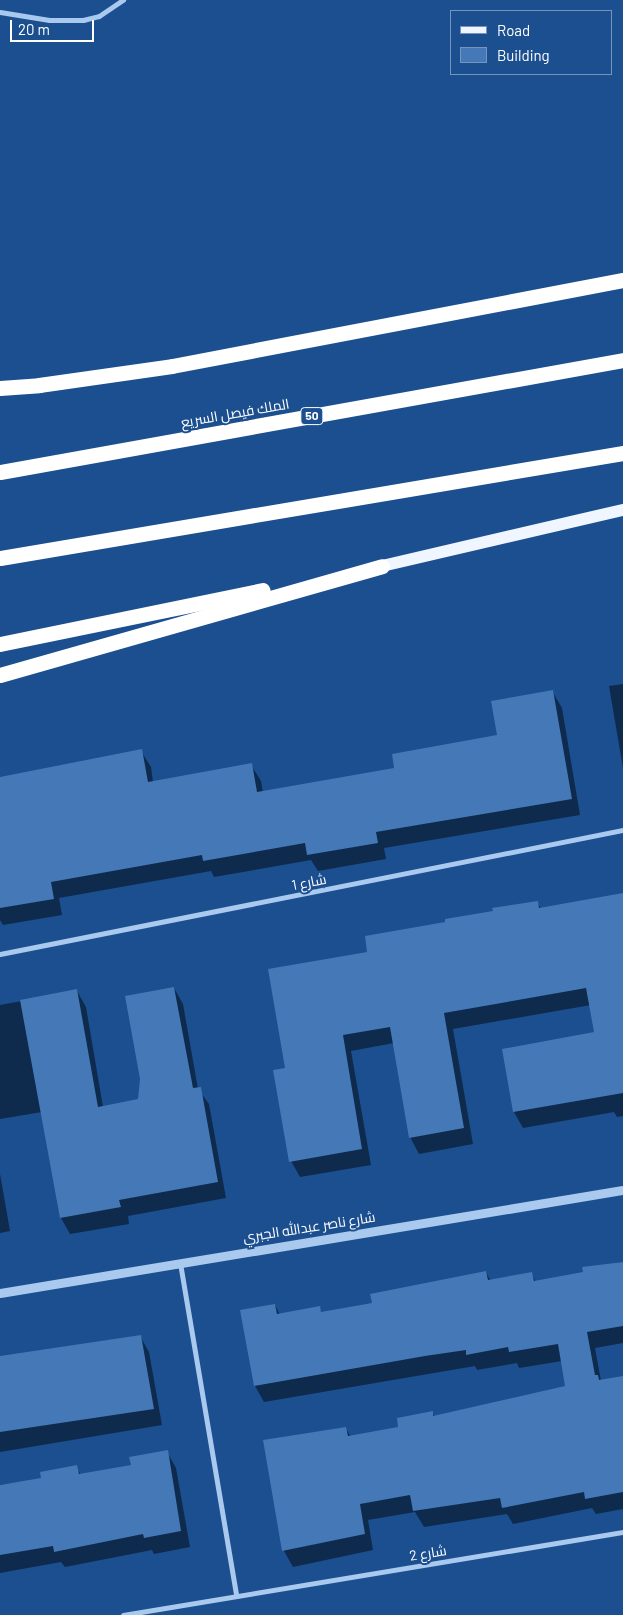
<!DOCTYPE html>
<meta charset="utf-8">
<style>
body{margin:0}
#map{position:relative;width:623px;height:1615px;overflow:hidden;background:#1b4f8f;font-family:Barlow,Cairo,sans-serif}
div>[style]{position:absolute}
.shadow>*{inset:0;background:#0007}
.building>*{inset:0;background:#4478b7}
.minor>*{height:5px;margin:-2.5px;padding:0 2.5px;transform-origin:2.5px;border-radius:2.5px;background:#a9c9ee}
.tertiary>*{height:9px;margin:-4.5px;padding:0 4.5px;transform-origin:4.5px;border-radius:4.5px;background:#a9c9ee}
.primary>*{height:12px;margin:-6px;padding:0 6px;transform-origin:6px;border-radius:6px;background:#f0f6ff}
.motorway>*{height:15px;margin:-7.5px;padding:0 7.5px;transform-origin:7.5px;border-radius:7.5px;background:#fff}
span{translate:-50% -50%;white-space:nowrap;text-align:center;line-height:1.15;-webkit-text-stroke:4px #1b4f8f;paint-order:stroke}
.shield-label span{padding:1px 4px;background:#1b4f8f;border:1px solid;border-radius:4px;-webkit-text-stroke-width:0}
.shield-label{font-size:12px;color:#fff;font-weight:700}
.street-label{font-size:14px;color:#fff}
.legend{position:absolute;left:450px;top:10px;width:162px;height:65px;box-sizing:border-box;background:#1b4f8f;border:1px solid #7695bc;margin:0;padding:6px 9px;list-style:none;font-size:15px;color:#fff}
.legend li{display:flex;align-items:center;gap:10px;height:25px}
.legend b{width:25px;border:1px solid #7695bc}
.scale{position:absolute;left:10px;top:20px;width:84px;height:22px;box-sizing:border-box;border:2px solid #fff;border-top:0;padding-left:6px;font-size:15px;line-height:18px;white-space:nowrap;color:#fff;-webkit-text-stroke:4px #1b4f8f;paint-order:stroke}
</style>
<div id="map">
<div class="shadow">
<i style="clip-path:polygon(623px 684px,623px 768px,609px 686px)"></i>
<i style="clip-path:polygon(552px 691px,562px 708px,580px 815px,384px 848px,386px 859px,318px 871px,311px 860px,214px 877px,211px 871px,59px 898px,62px 915px,3px 925px,0 920px,0 778px,141px 751px,151px 767px,153px 782px,251px 765px,261px 781px,263px 793px,396px 770px,498px 736px)"></i>
<i style="clip-path:polygon(623px 894px,623px 1116px,617px 1117px,614px 1112px,523px 1128px,514px 1112px,596px 1033px,591px 1005px,453px 1029px,473px 1144px,419px 1154px,410px 1137px,394px 1043px,351px 1051px,371px 1165px,300px 1177px,291px 1161px,286px 1069px,369px 953px,447px 923px,537px 902px,541px 909px)"></i>
<i style="clip-path:polygon(174px 988px,183px 1004px,198px 1089px,209px 1104px,226px 1198px,128px 1216px,129px 1224px,70px 1234px,61px 1218px,42px 1112px,0 1119px,0 1005px,77px 991px,86px 1007px,103px 1107px,140px 1100px)"></i>
<i style="clip-path:polygon(0 1174px,10px 1231px,0 1233px)"></i>
<i style="clip-path:polygon(623px 1262px,623px 1343px,595px 1348px,601px 1381px,623px 1377px,623px 1509px,596px 1514px,592px 1508px,513px 1524px,507px 1514px,424px 1527px,415px 1512px,368px 1520px,373px 1550px,293px 1567px,284px 1551px,265px 1441px,346px 1429px,351px 1437px,400px 1428px,432px 1413px,435px 1417px,567px 1387px,562px 1361px,519px 1368px,517px 1363px,477px 1370px,475px 1366px,264px 1402px,255px 1386px,275px 1305px,280px 1315px,319px 1308px,322px 1313px,373px 1304px,486px 1272px,490px 1280px,531px 1273px,536px 1282px,585px 1273px,584px 1268px)"></i>
<i style="clip-path:polygon(140px 1336px,149px 1352px,162px 1425px,0 1452px,0 1358px)"></i>
<i style="clip-path:polygon(167px 1452px,176px 1468px,190px 1547px,154px 1554px,152px 1550px,65px 1567px,61px 1562px,0 1573px,0 1485px,43px 1479px,76px 1467px,81px 1475px,132px 1466px)"></i>
</div>
<div class="building">
<i style="clip-path:polygon(553px 690px,572px 799px,376px 832px,378px 843px,307px 855px,305px 843px,203px 861px,202px 855px,51px 882px,54px 899px,0 908px,0 777px,142px 749px,148px 782px,252px 763px,257px 792px,394px 768px,392px 754px,497px 735px,491px 701px)"></i>
<i style="clip-path:polygon(623px 893px,623px 1093px,513px 1112px,502px 1049px,594px 1032px,586px 988px,444px 1013px,464px 1128px,409px 1138px,390px 1027px,343px 1035px,362px 1149px,289px 1162px,273px 1070px,285px 1068px,268px 969px,367px 952px,365px 936px,445px 922px,445px 919px,493px 911px,492px 908px,538px 901px,539px 908px)"></i>
<i style="clip-path:polygon(174px 987px,193px 1088px,201px 1087px,218px 1182px,119px 1200px,121px 1207px,60px 1218px,20px 1000px,77px 989px,98px 1107px,138px 1099px,140px 1079px,125px 996px)"></i>
<i style="clip-path:polygon(623px 1262px,623px 1326px,587px 1332px,595px 1375px,598px 1375px,599px 1380px,623px 1376px,623px 1492px,585px 1499px,584px 1492px,502px 1508px,500px 1498px,413px 1511px,410px 1495px,360px 1504px,365px 1534px,282px 1551px,263px 1440px,346px 1427px,348px 1436px,398px 1427px,397px 1418px,433px 1411px,433px 1416px,565px 1386px,558px 1344px,509px 1352px,508px 1347px,466px 1355px,466px 1350px,425px 1356px,254px 1386px,240px 1310px,275px 1304px,277px 1314px,320px 1306px,321px 1312px,372px 1303px,370px 1294px,486px 1271px,488px 1280px,532px 1272px,534px 1281px,583px 1272px,582px 1267px)"></i>
<i style="clip-path:polygon(141px 1335px,154px 1409px,0 1432px,0 1356px)"></i>
<i style="clip-path:polygon(168px 1450px,181px 1531px,144px 1538px,143px 1534px,54px 1552px,53px 1546px,0 1555px,0 1485px,41px 1478px,40px 1472px,77px 1465px,79px 1474px,131px 1465px,129px 1457px)"></i>
</div>
<div class="minor">
<i style="left:0;top:12px;width:50px;rotate:9.3deg"></i>
<i style="left:49px;top:20px;width:34px"></i>
<i style="left:83px;top:20px;width:16px;rotate:-14deg"></i>
<i style="left:99px;top:16px;width:29px;rotate:-34deg"></i>
<i style="left:0;top:954px;width:635px;rotate:-11.26deg"></i>
<i style="left:180px;top:1263px;width:337px;rotate:80.4deg"></i>
<i style="left:123px;top:1615px;width:507px;rotate:-9.43deg"></i>
</div>
<div class="tertiary">
<i style="left:0;top:1293px;width:631px;rotate:-9.39deg"></i>
</div>
<div class="primary">
<i style="left:382px;top:566px;width:247px;rotate:-13.1deg"></i>
</div>
<div class="motorway">
<i style="left:0;top:388px;width:39px;rotate:-4deg"></i>
<i style="left:39px;top:385px;width:134px;rotate:-8.1deg"></i>
<i style="left:172px;top:366px;width:459px;rotate:-10.8deg"></i>
<i style="left:0;top:472px;width:633px;rotate:-10.19deg"></i>
<i style="left:0;top:558px;width:632px;rotate:-9.57deg"></i>
<i style="left:0;top:644px;width:268px;rotate:-11.6deg"></i>
<i style="left:0;top:675px;width:397px;rotate:-15.9deg"></i>
</div>
<div class="shield-label">
<span style="left:312px;top:416px">50</span>
</div>
<div class="street-label">
<span style="left:235px;top:413px;rotate:-10deg">الملك فيصل السريع</span>
<span style="left:309px;top:882px;rotate:-11deg">شارع 1</span>
<span style="left:309px;top:1227px;rotate:-9deg">شارع ناصر عبدالله الجبري</span>
<span style="left:428px;top:1553px;rotate:-9deg">شارع 2</span>
</div>
<ul class="legend">
<li><b style="height:6px;background:#f0f6ff"></b>Road</li>
<li><b style="height:14px;background:#4478b7"></b>Building</li>
</ul>
<div class="scale">20 m</div>
</div>
